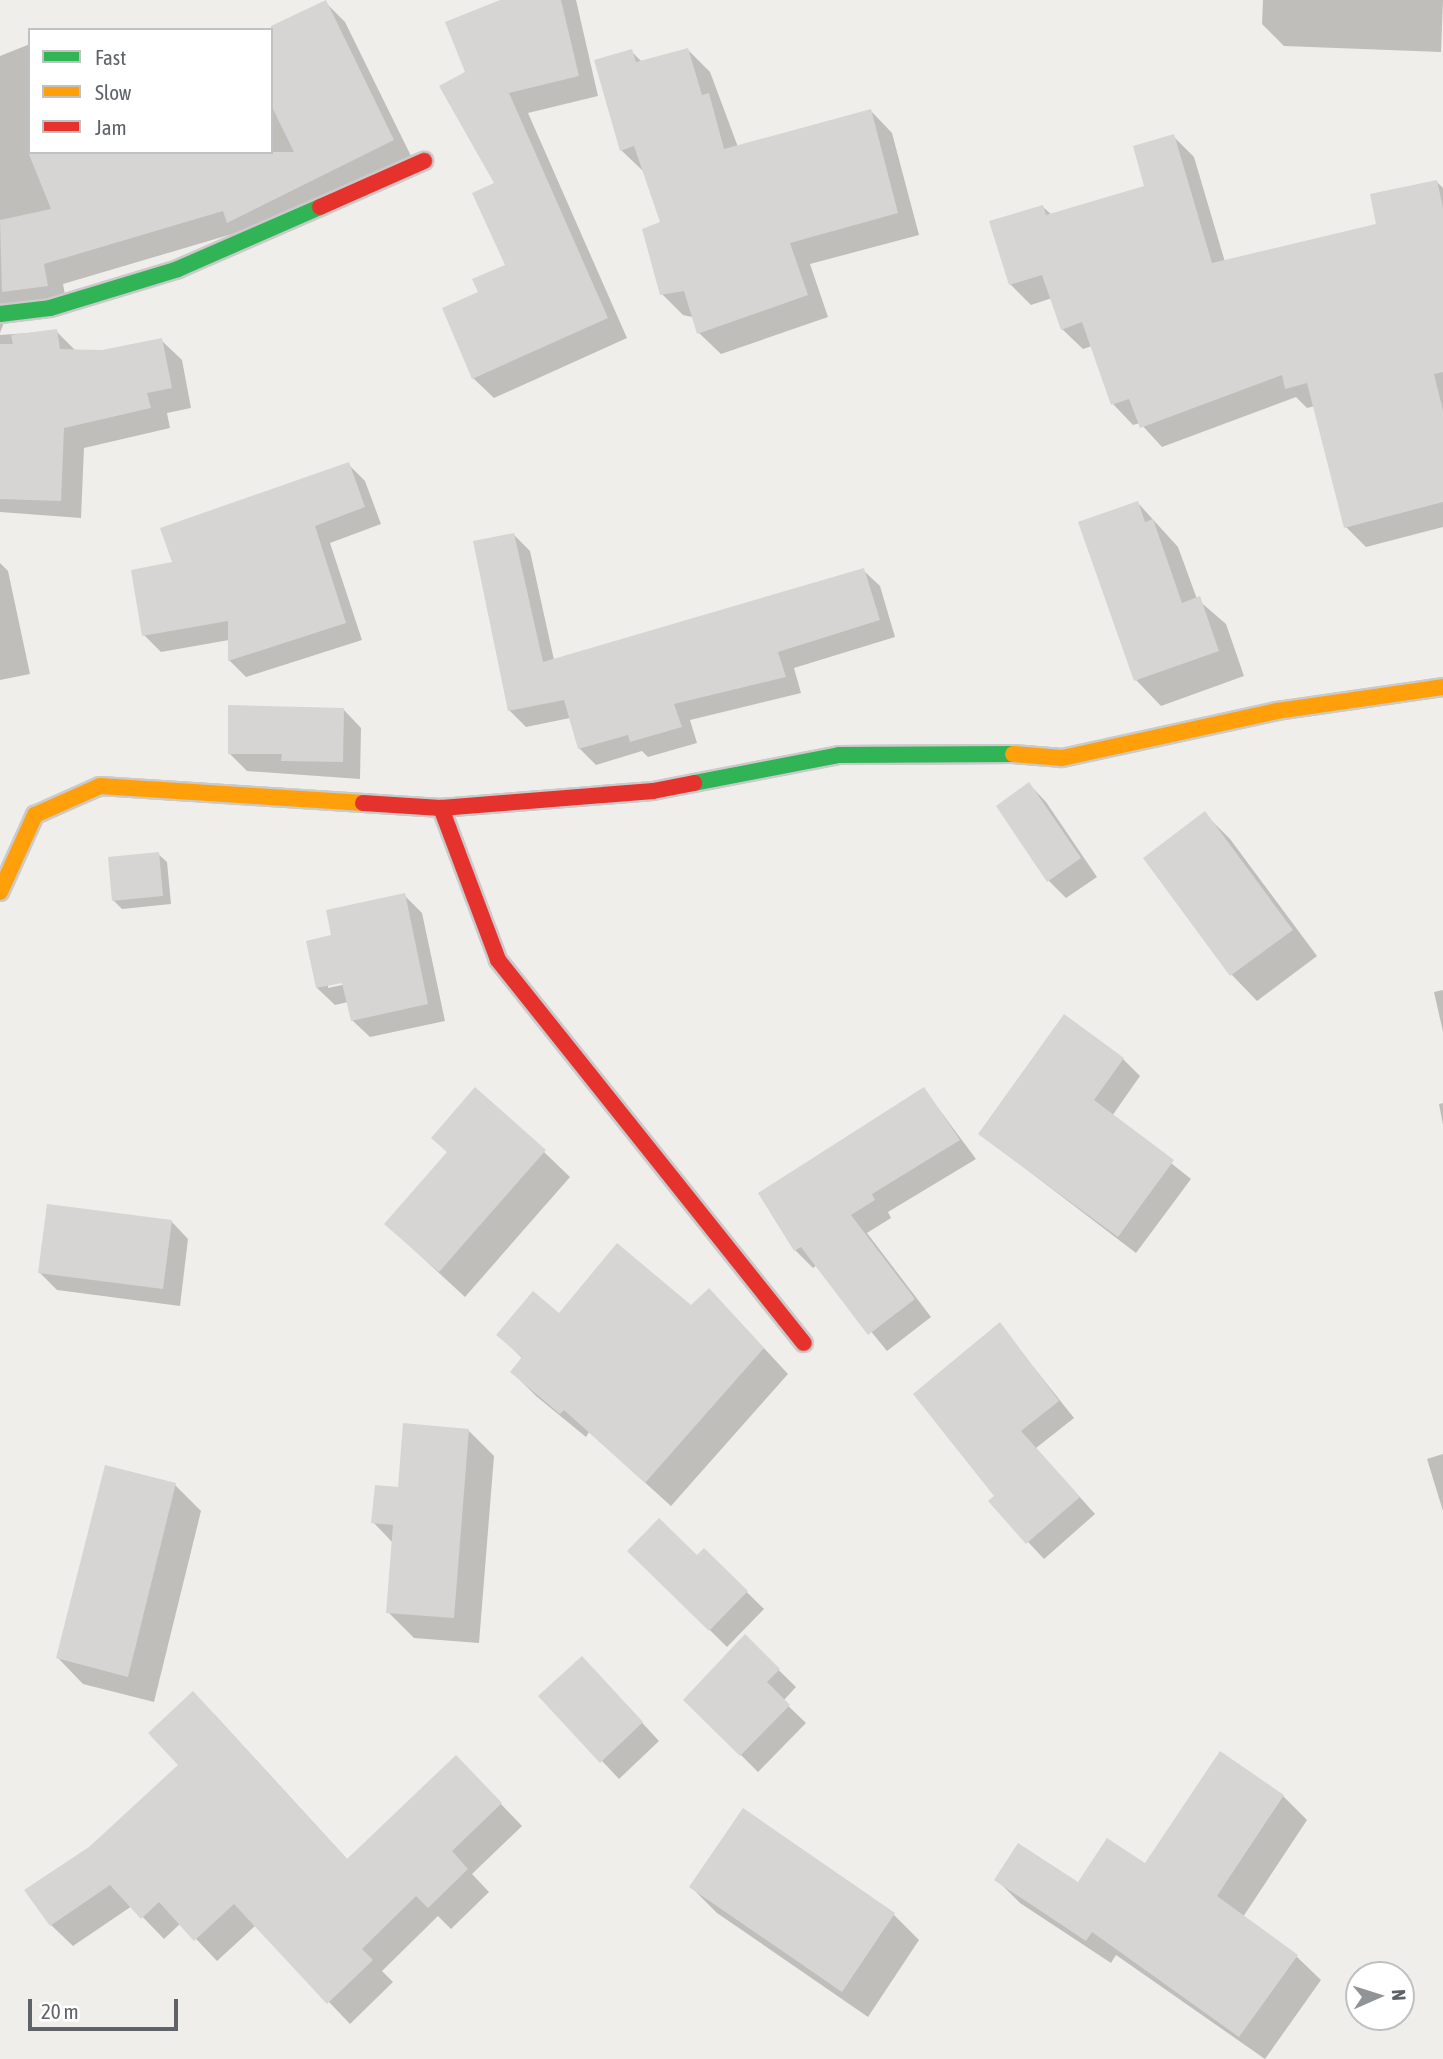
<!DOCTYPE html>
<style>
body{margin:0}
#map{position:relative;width:1443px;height:2059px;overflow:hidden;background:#efeeea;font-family:"Asap Condensed",sans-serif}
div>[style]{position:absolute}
.shadow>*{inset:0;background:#0003}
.building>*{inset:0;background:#d6d5d3}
.roads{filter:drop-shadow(2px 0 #cacacb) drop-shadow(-2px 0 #cacacb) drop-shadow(0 2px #cacacb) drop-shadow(0 -2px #cacacb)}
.fast>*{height:16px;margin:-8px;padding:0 8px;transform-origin:8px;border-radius:8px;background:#30b455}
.slow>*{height:16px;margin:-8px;padding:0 8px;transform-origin:8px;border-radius:8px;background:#ff9f0a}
.jam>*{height:16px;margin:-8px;padding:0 8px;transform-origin:8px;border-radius:8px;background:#e5322d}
span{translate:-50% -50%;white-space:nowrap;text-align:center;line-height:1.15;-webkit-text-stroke:5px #fff;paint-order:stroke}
.legend{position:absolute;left:28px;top:28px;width:245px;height:126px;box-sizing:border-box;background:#fff;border:2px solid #bfc1c3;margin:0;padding:9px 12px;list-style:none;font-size:21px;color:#5f6368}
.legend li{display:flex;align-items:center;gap:14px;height:35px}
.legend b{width:35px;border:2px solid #bfc1c3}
.north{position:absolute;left:1345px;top:1961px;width:70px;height:70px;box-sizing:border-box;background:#fff;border:2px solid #bfc1c3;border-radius:50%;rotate:87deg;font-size:19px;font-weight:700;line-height:28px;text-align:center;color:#5f6368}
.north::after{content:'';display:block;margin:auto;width:24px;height:32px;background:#919496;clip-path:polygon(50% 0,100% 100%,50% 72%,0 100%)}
.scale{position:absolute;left:28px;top:1999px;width:150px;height:32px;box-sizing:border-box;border:4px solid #5f6368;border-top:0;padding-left:9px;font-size:21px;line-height:24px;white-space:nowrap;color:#5f6368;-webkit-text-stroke:5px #fff;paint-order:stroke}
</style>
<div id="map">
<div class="shadow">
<i style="clip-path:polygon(505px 0,576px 0,598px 96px,528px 113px,627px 338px,494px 398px,473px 378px,480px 293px,507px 266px,497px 184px,467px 73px)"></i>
<i style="clip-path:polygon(1263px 0,1443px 0,1441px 52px,1284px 46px,1262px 24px)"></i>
<i style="clip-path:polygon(325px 2px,345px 22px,413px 160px,239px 232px,63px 284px,67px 306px,6px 317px,0 333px,0 56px,30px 44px,30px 152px,271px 152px,268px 30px)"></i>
<i style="clip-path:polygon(688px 50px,710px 72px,738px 147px,871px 111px,892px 133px,919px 235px,810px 264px,828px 317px,721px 354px,699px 333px,692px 317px,683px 315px,662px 294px,662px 224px,643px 171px,621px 150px,631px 51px,642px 62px)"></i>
<i style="clip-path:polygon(1173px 136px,1194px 157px,1225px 262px,1378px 225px,1437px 182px,1443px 188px,1443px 527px,1366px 547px,1346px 527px,1315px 406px,1307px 408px,1296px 397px,1162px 447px,1140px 423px,1133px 425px,1113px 404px,1092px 346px,1083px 349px,1062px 329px,1052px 298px,1031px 305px,1010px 284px,1043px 207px,1052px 215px,1147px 187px)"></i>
<i style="clip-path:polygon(56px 331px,76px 351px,102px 352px,161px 340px,182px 360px,191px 408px,167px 413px,170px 428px,84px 448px,81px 518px,0 512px,0 335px)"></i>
<i style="clip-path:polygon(348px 464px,365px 481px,381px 524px,330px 543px,362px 640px,246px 677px,229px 660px,229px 640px,161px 652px,144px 635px,175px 563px)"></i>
<i style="clip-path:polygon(1138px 503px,1178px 547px,1197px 599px,1226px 624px,1244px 676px,1161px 706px,1136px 680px)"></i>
<i style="clip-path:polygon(514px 535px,530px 551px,554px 660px,863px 570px,880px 586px,895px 637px,794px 668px,801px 693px,690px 720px,697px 743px,648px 757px,642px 751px,596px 765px,579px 748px,570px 718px,526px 727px,509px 710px)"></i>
<i style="clip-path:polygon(0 563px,8px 571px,30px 674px,0 680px)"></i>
<i style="clip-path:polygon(344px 710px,361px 728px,360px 779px,247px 771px,230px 754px)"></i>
<i style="clip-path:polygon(1029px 784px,1046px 802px,1097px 877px,1066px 898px,1049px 881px)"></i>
<i style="clip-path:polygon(1205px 814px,1230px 839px,1317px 956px,1257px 1001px,1232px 975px,1145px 858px)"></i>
<i style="clip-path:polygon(158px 854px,167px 862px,171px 904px,122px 909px,113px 900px)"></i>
<i style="clip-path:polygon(evenodd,404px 895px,422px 913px,445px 1021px,370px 1037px,352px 1020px,348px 1002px,335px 1005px,317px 988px,333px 937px,404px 895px,350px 979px,351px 983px,328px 988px,328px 984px,350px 979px)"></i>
<i style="clip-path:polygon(1443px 990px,1443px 1032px,1434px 992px)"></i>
<i style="clip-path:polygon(1123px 1059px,1140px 1076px,1112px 1116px,1191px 1179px,1136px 1253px,980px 1134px)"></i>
<i style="clip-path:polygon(924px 1089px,976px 1159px,888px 1212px,891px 1218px,867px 1233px,931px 1317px,887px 1351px,817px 1265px,813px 1268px,795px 1250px)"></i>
<i style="clip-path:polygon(1443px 1103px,1443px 1125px,1439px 1104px)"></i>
<i style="clip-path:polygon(544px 1152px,570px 1177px,465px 1297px,386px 1224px)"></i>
<i style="clip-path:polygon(171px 1221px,188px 1239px,180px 1306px,57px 1290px,40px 1273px)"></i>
<i style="clip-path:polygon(691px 1307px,733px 1315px,788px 1374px,671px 1506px,589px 1432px,586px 1437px,536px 1396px,512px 1372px,523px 1359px,499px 1335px,559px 1315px)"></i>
<i style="clip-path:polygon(1000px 1325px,1074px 1418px,1036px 1448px,1095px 1514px,1044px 1559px,991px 1502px,996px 1496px)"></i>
<i style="clip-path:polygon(468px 1430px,494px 1456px,479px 1643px,414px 1638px,388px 1612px,393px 1543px,373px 1522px,399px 1489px)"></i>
<i style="clip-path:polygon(1443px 1454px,1443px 1511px,1427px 1459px)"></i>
<i style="clip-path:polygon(175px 1485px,201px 1511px,154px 1702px,83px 1684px,58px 1658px)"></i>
<i style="clip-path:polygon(704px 1550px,764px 1609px,727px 1647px,630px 1551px,698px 1557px)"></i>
<i style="clip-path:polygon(745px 1637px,796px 1687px,783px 1701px,806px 1723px,758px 1772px,686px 1700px)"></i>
<i style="clip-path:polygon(599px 1676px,659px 1741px,619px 1779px,541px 1696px)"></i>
<i style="clip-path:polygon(215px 1715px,348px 1860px,477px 1779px,522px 1826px,472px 1874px,489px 1892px,451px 1929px,438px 1916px,382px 1971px,393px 1982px,350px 2024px,256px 1925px,217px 1961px,181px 1923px,164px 1939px,132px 1906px,73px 1946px,51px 1925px,90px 1848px,180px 1765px)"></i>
<i style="clip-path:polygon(1283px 1796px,1307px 1820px,1243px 1917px,1297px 1957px,1321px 1980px,1265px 2059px,1116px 1955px,1111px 1963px,1020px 1903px,996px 1879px,1079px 1884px,1146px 1866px)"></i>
<i style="clip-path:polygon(691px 1887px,894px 1915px,919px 1940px,868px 2017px,717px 1913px)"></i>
</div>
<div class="building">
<i style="clip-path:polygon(326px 0,394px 140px,227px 223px,223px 211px,44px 264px,48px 286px,2px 292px,0 220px,51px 209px,28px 152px,294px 152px,271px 105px,271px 26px)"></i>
<i style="clip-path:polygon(500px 0,561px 0,579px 76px,509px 93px,608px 318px,472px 379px,442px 308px,478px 292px,472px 279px,505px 265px,472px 193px,494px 183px,439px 86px,465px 72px,445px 22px)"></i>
<i style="clip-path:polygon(688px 48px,702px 95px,709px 93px,724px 149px,871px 109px,898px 213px,790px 243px,808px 295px,697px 334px,684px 291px,660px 295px,642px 229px,660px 222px,634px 146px,620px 151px,594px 60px,632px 49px,636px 62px)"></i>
<i style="clip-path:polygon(1174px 134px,1212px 263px,1376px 224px,1370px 194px,1437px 180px,1443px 208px,1443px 372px,1434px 374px,1443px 411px,1443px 502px,1344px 528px,1307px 383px,1285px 389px,1282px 375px,1140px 428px,1129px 399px,1111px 405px,1082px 322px,1061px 330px,1042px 275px,1009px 285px,989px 221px,1043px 205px,1046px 215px,1144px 186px,1133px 146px)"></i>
<i style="clip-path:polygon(57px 329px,60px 349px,102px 350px,162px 338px,172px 388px,147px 393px,151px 408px,64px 428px,61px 501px,0 499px,0 344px,13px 344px,11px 335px)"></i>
<i style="clip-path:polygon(349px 462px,365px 507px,315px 526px,346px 623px,228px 661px,228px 621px,142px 636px,131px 570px,172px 562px,160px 528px)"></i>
<i style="clip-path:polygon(1138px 501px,1145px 522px,1153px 519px,1182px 603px,1200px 596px,1219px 651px,1134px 681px,1078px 522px)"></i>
<i style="clip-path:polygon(514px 533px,543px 662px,864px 568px,880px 620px,778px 652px,786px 677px,674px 704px,682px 727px,630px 742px,628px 735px,578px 749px,564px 700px,508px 711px,473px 541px)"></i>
<i style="clip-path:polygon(228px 705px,344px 708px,343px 762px,281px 761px,282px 754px,228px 754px)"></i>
<i style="clip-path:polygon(1029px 782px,1081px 858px,1047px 882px,996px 806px)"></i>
<i style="clip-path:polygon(1205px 811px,1293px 930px,1230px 976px,1143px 858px)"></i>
<i style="clip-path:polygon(159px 852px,163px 896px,112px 901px,108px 857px)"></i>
<i style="clip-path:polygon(405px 893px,428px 1004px,351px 1021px,342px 983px,316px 988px,306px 941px,331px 935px,326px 910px)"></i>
<i style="clip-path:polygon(1064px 1014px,1124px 1058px,1094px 1100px,1174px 1160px,1118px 1237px,978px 1134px)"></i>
<i style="clip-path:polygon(475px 1087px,546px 1150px,439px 1272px,384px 1224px,447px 1152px,431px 1138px)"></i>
<i style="clip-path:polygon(924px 1087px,960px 1140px,872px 1194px,875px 1200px,851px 1215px,915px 1299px,868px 1335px,801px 1247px,794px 1251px,758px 1193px)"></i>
<i style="clip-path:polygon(47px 1204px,172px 1220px,163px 1289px,38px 1273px)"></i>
<i style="clip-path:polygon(617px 1243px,691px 1305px,709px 1288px,764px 1348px,645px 1483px,564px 1410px,560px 1414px,510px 1372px,522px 1357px,496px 1335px,533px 1291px,559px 1313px)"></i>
<i style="clip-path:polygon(1000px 1322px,1059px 1401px,1021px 1431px,1080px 1497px,1026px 1544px,988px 1501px,994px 1496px,913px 1394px)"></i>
<i style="clip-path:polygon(403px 1423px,469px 1429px,454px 1618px,386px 1613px,393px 1525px,371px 1523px,375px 1485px,398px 1487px)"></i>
<i style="clip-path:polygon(105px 1465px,176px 1483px,128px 1677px,56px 1658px)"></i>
<i style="clip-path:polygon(659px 1518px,697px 1555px,704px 1548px,748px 1591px,709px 1631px,627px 1551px)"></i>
<i style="clip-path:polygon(745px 1634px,780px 1669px,767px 1682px,790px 1705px,740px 1756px,683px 1700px)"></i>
<i style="clip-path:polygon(582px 1656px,643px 1722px,600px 1763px,538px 1696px)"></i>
<i style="clip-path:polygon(193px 1691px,347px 1859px,456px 1755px,502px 1803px,452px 1851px,468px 1869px,428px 1908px,416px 1896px,362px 1949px,373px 1960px,327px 2004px,234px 1904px,194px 1941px,159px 1902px,141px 1919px,110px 1885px,50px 1926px,24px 1890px,89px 1847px,178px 1765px,148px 1733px)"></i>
<i style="clip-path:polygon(1220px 1751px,1284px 1795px,1217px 1896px,1298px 1955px,1239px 2037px,1092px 1932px,1086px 1941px,994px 1880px,1018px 1843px,1078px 1882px,1107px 1838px,1145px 1863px)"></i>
<i style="clip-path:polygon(743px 1808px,895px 1913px,842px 1992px,689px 1887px)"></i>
</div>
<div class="roads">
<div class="fast">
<i style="left:0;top:314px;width:50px;rotate:-6.8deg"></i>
<i style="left:50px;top:308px;width:134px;rotate:-16.9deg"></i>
<i style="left:178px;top:269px;width:155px;rotate:-23.6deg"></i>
<i style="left:694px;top:783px;width:148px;rotate:-10.9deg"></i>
<i style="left:839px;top:755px;width:174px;rotate:-0.3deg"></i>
</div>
<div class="slow">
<i style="left:1013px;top:754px;width:49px;rotate:4.7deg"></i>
<i style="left:1062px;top:758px;width:220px;rotate:-12.3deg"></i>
<i style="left:1277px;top:711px;width:168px;rotate:-8.2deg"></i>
<i style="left:0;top:892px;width:85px;rotate:-65.6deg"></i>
<i style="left:35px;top:815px;width:71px;rotate:-24deg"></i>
<i style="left:100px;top:786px;width:264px;rotate:3.7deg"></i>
</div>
<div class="jam">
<i style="left:320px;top:207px;width:114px;rotate:-23.9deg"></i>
<i style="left:363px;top:803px;width:78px;rotate:3.7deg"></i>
<i style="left:441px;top:808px;width:213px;rotate:-4.6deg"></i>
<i style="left:653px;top:791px;width:42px;rotate:-11deg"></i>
<i style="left:441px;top:808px;width:162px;rotate:69.4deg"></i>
<i style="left:498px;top:960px;width:490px;rotate:51.4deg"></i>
</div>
</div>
<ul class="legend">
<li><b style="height:9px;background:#30b455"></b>Fast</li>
<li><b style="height:9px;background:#ff9f0a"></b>Slow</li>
<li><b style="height:9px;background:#e5322d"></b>Jam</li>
</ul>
<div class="north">N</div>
<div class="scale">20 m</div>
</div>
